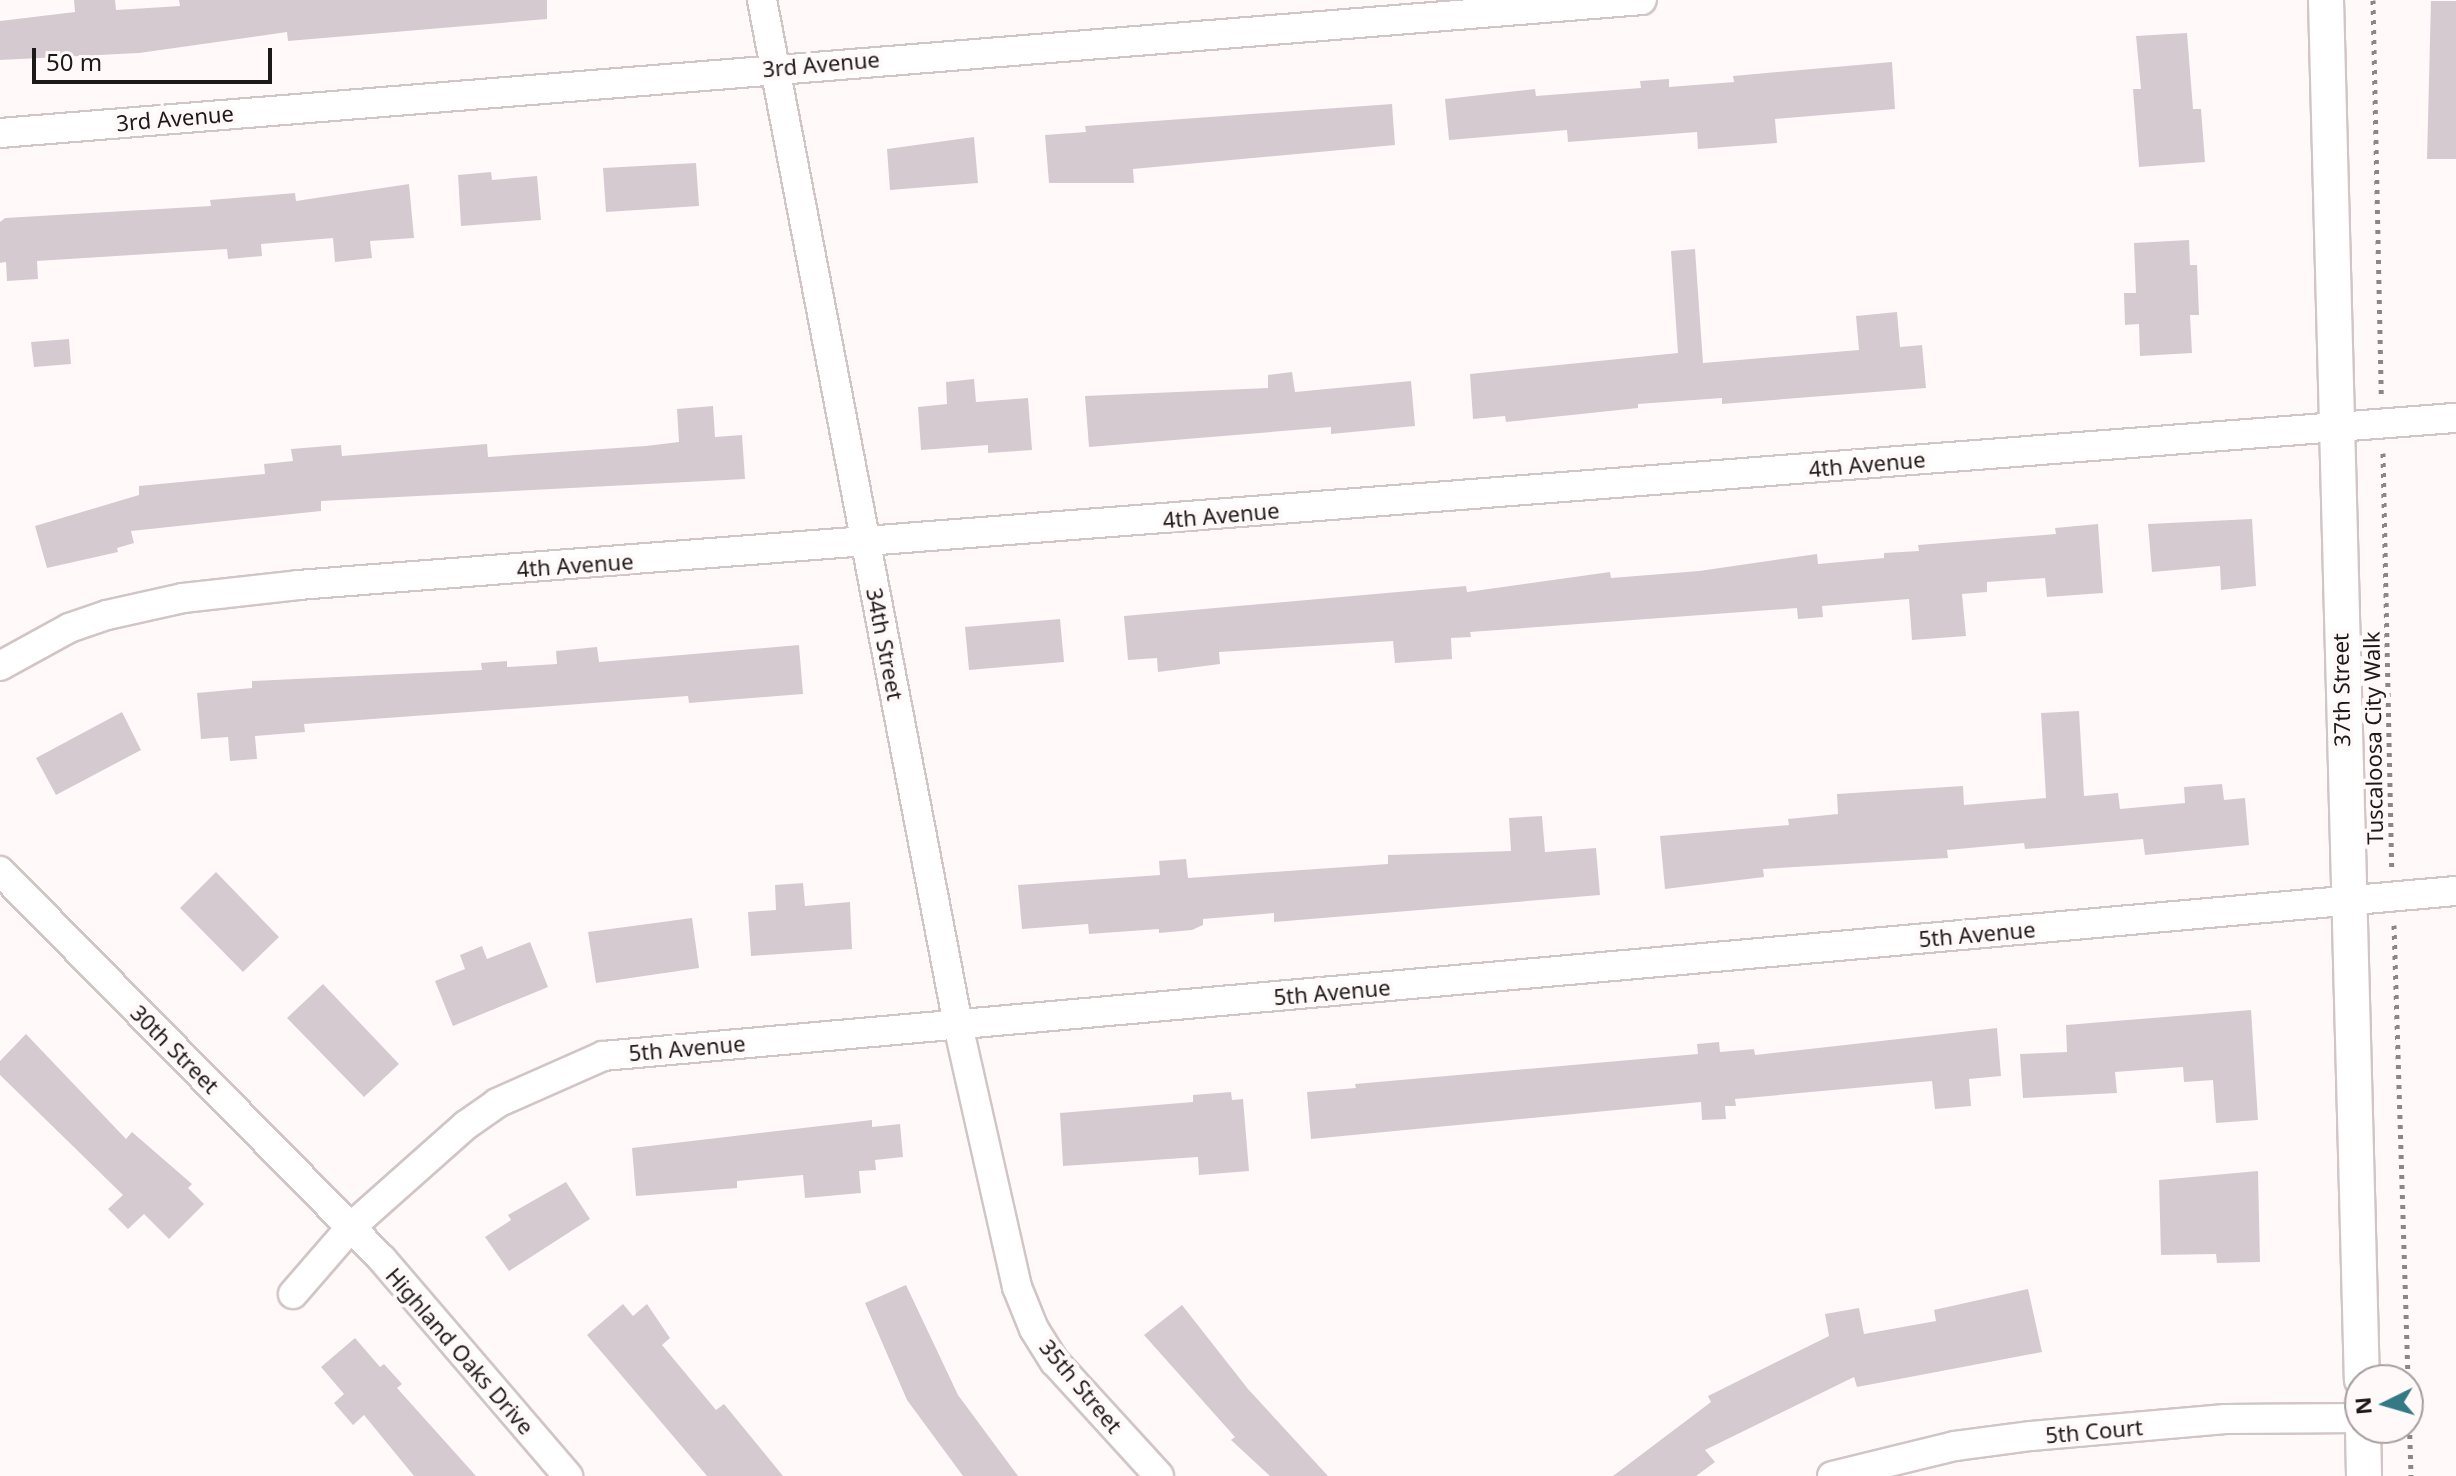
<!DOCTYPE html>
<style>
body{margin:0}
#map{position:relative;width:2456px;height:1476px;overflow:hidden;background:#fff9fa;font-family:"Noto Sans",sans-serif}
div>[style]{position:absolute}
.building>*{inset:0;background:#d6cad1}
.path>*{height:5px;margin-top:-2.5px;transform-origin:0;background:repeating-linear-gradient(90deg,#8c8687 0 4px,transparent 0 10px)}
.roads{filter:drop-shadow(2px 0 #d2c5c6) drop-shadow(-2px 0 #d2c5c6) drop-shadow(0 2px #d2c5c6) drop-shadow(0 -2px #d2c5c6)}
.minor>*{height:28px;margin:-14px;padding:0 14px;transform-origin:14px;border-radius:14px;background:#fff}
.tertiary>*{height:34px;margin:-17px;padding:0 17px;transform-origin:17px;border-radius:17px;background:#fff}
span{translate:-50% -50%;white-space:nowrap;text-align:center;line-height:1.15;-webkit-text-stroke:8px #fff9fa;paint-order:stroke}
.street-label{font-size:22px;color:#1e1919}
.north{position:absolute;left:2344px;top:1364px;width:80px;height:80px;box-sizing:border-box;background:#fff9fa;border:2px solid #a59fa0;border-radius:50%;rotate:265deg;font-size:22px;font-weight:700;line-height:32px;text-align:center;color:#1e1919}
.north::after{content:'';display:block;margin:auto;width:28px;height:36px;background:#337a85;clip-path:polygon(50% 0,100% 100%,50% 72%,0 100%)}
.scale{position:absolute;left:32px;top:48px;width:240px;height:36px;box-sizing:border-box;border:4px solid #1e1919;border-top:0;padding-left:10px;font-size:24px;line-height:28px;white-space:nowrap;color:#1e1919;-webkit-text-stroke:6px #fff9fa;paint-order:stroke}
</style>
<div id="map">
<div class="building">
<i style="clip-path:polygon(74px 0,115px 0,116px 10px,180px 6px,179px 0,547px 0,547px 19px,288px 41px,287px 32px,139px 53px,0 60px,0 21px,75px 12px)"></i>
<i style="clip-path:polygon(2431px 1px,2456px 1px,2456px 159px,2427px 159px)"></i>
<i style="clip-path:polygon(2187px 33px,2193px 109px,2201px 109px,2205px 162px,2139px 167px,2133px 89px,2141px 89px,2136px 36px)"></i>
<i style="clip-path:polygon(1892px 62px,1895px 109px,1775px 119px,1777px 143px,1698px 149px,1697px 132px,1568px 142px,1567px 130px,1449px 140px,1445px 99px,1535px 89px,1536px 96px,1641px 88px,1640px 81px,1669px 79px,1669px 87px,1734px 82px,1733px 76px)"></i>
<i style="clip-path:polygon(1392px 104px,1395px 145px,1133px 169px,1134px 183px,1049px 183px,1045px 135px,1086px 132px,1085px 126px)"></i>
<i style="clip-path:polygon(974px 137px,978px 183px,890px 190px,887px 149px)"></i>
<i style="clip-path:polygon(696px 163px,699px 206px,606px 212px,603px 168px)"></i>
<i style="clip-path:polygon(491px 172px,492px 180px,537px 176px,541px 220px,461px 226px,458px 175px)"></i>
<i style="clip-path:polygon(409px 184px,414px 238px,370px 241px,372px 258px,335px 262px,333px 238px,261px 244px,262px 256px,228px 259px,227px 249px,37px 261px,38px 279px,7px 281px,6px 262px,0 263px,0 222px,5px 218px,211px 206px,210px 200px,295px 193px,296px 201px)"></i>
<i style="clip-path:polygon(2189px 240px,2190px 265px,2197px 265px,2199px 315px,2190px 315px,2192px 353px,2140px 356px,2139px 324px,2125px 325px,2124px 293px,2136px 293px,2134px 243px)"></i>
<i style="clip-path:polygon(1695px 249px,1703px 363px,1859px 350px,1856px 316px,1897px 312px,1900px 347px,1922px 345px,1926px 388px,1722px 404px,1722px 398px,1638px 404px,1638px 408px,1506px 422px,1505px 416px,1473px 419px,1470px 374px,1678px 353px,1671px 251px)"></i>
<i style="clip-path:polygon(69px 339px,71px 364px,34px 367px,31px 342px)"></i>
<i style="clip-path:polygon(1292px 372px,1295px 392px,1411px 381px,1415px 426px,1331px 434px,1331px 427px,1089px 447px,1085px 396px,1268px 388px,1268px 375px)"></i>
<i style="clip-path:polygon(974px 379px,976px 402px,1028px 398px,1032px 450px,988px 453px,988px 445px,921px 450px,918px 407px,947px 404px,946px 382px)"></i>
<i style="clip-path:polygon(713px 406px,715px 437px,742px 435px,745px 479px,321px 501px,321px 511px,131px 531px,134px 543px,117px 548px,118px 552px,47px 568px,35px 526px,139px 495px,139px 486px,265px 474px,264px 464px,293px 461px,291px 449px,341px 445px,342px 456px,487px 444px,488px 457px,646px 446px,679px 442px,677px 409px)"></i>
<i style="clip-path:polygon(2252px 519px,2256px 586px,2221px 590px,2220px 566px,2152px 572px,2148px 524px)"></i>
<i style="clip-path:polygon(2098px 524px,2103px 593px,2047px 597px,2045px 578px,1987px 582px,1987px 592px,1962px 594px,1966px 636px,1912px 640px,1909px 599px,1822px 606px,1823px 617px,1798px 619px,1797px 608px,1470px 632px,1471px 637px,1451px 638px,1452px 659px,1395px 663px,1393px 641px,1219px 652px,1220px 664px,1158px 672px,1157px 658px,1128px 660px,1124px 616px,1466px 586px,1467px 592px,1610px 572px,1611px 578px,1699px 571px,1817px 554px,1818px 564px,1884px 558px,1884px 553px,1919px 551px,1918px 545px,2056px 534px,2055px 528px)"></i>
<i style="clip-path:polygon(1060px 619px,1064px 662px,969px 670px,965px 627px)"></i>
<i style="clip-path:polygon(799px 645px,803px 694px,689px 703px,688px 696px,304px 724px,305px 732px,255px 736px,257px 759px,230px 761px,228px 737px,201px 739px,197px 693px,252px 688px,252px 681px,482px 670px,481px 663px,507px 661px,507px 667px,557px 664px,556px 651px,597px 647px,599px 662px)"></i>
<i style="clip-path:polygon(2079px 711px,2084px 796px,2118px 793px,2120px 809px,2185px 803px,2184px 787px,2222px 784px,2224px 800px,2245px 798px,2249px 845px,2145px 855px,2143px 839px,2025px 849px,2024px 843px,1947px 850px,1948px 858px,1763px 869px,1764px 877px,1665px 889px,1660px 836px,1789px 825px,1788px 819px,1838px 814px,1837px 794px,1963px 786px,1964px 805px,2046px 798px,2041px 713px)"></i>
<i style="clip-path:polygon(122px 712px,141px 750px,56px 795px,36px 758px)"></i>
<i style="clip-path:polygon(1542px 816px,1545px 852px,1596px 848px,1600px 895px,1274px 922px,1274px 913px,1203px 919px,1203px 925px,1192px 930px,1159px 933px,1159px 929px,1089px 934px,1088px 924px,1022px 929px,1018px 885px,1160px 875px,1159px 861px,1186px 859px,1188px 878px,1388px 864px,1388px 855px,1511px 851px,1509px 818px)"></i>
<i style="clip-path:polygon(216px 872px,279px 937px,243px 972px,180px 908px)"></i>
<i style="clip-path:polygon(803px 883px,805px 906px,850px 902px,852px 949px,751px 956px,748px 912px,776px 910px,775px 885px)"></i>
<i style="clip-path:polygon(692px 918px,699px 968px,596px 983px,588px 932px)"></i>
<i style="clip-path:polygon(530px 942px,548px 987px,453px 1026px,435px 981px,465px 969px,460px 955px,482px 946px,487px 959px)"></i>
<i style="clip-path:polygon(323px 984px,399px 1064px,364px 1097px,287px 1018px)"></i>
<i style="clip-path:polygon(2251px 1010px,2258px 1120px,2216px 1123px,2213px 1080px,2184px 1082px,2183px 1067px,2115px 1072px,2117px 1093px,2023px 1098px,2020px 1054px,2067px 1052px,2066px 1025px)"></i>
<i style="clip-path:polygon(1997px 1028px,2001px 1076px,1969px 1079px,1971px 1106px,1935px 1109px,1932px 1081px,1735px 1099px,1736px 1106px,1725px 1106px,1726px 1119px,1702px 1120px,1701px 1102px,1311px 1139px,1307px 1092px,1356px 1088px,1355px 1084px,1698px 1054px,1697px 1044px,1719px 1042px,1720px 1052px,1754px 1049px,1755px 1055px)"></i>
<i style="clip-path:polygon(26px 1034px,126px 1139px,132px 1132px,192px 1184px,188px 1188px,204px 1204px,169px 1239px,144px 1214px,128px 1229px,108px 1209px,123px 1195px,0 1075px,0 1061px)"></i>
<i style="clip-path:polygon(1231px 1092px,1232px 1100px,1243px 1099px,1249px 1171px,1199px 1175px,1198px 1157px,1063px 1166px,1060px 1113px,1193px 1102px,1193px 1095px)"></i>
<i style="clip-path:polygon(872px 1120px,872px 1127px,900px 1124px,903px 1157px,875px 1160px,876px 1170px,859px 1171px,861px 1193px,805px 1198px,803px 1175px,737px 1181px,737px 1188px,636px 1196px,632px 1148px)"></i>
<i style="clip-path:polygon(2258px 1171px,2260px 1262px,2217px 1263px,2216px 1254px,2161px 1255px,2159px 1180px)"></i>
<i style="clip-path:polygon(566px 1182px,590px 1219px,509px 1271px,485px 1237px,511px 1220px,508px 1215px)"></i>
<i style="clip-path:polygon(906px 1285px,958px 1395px,1018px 1476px,963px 1476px,907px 1400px,865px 1303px)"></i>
<i style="clip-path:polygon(2028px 1289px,2042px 1352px,1857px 1387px,1854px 1377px,1705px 1450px,1715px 1462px,1696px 1476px,1613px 1476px,1711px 1402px,1708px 1396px,1829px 1336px,1825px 1314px,1859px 1308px,1864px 1334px,1936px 1321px,1934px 1310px)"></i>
<i style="clip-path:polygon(623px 1304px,633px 1316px,647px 1304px,670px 1338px,662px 1345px,716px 1410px,724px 1404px,783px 1476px,707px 1476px,587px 1335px)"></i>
<i style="clip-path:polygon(1182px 1305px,1248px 1389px,1328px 1476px,1270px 1476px,1231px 1440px,1235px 1437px,1144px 1335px)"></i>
<i style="clip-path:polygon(355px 1338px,380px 1367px,384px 1364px,402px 1384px,397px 1388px,476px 1476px,414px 1476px,364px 1415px,353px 1425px,334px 1403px,344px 1394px,321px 1367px)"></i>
</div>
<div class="path">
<i style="left:2373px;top:0;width:395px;rotate:88.8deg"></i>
<i style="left:2383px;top:453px;width:414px;rotate:88.8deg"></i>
<i style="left:2394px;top:925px;width:551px;rotate:88.23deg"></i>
</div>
<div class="roads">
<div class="minor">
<i style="left:762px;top:0;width:1044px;rotate:79.17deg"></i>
<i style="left:958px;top:1025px;width:269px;rotate:77.3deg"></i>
<i style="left:1017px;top:1287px;width:45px;rotate:68deg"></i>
<i style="left:1034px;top:1329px;width:39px;rotate:58deg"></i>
<i style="left:1055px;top:1362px;width:154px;rotate:47.6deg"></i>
<i style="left:0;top:133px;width:1647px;rotate:-4.63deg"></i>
<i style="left:0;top:666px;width:79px;rotate:-28.8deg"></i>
<i style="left:69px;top:628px;width:40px;rotate:-18.9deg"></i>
<i style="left:107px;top:615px;width:78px;rotate:-12.6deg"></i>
<i style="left:183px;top:598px;width:116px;rotate:-6.4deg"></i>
<i style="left:298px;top:585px;width:2164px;rotate:-4.43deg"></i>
<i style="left:0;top:871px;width:544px;rotate:45.45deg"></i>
<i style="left:382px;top:1259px;width:286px;rotate:49.4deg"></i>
<i style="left:293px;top:1294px;width:89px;rotate:-49.1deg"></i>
<i style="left:351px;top:1227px;width:154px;rotate:-41.6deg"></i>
<i style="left:466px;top:1125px;width:38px;rotate:-35deg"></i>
<i style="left:497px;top:1103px;width:116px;rotate:-23.9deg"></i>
<i style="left:603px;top:1056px;width:1860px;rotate:-5.09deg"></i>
<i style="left:1832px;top:1476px;width:127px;rotate:-13.7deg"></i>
<i style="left:1955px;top:1446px;width:77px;rotate:-7.5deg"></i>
<i style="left:2031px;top:1436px;width:195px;rotate:-5deg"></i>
<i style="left:2225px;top:1419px;width:135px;rotate:-0.4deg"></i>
</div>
<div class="tertiary">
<i style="left:2326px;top:0;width:1380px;rotate:88.51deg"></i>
<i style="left:2363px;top:1428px;width:48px;rotate:88.8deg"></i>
</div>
</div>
<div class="street-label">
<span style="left:821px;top:64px;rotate:-5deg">3rd Avenue</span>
<span style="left:175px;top:118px;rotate:-5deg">3rd Avenue</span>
<span style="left:1867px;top:464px;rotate:-5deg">4th Avenue</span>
<span style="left:1221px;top:515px;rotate:-5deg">4th Avenue</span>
<span style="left:575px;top:565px;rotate:-4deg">4th Avenue</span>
<span style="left:885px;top:644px;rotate:79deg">34th Street</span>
<span style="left:2341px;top:690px;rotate:-91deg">37th Street</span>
<span style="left:2373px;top:738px;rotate:-91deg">Tuscaloosa City Walk</span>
<span style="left:1977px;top:934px;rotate:-5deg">5th Avenue</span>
<span style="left:1332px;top:992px;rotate:-5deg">5th Avenue</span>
<span style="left:687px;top:1048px;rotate:-5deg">5th Avenue</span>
<span style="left:175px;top:1049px;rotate:45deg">30th Street</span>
<span style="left:460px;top:1351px;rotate:49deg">Highland Oaks Drive</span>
<span style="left:1081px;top:1386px;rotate:50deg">35th Street</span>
<span style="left:2094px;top:1431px;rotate:-5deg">5th Court</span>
</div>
<div class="north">N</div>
<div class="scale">50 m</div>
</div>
